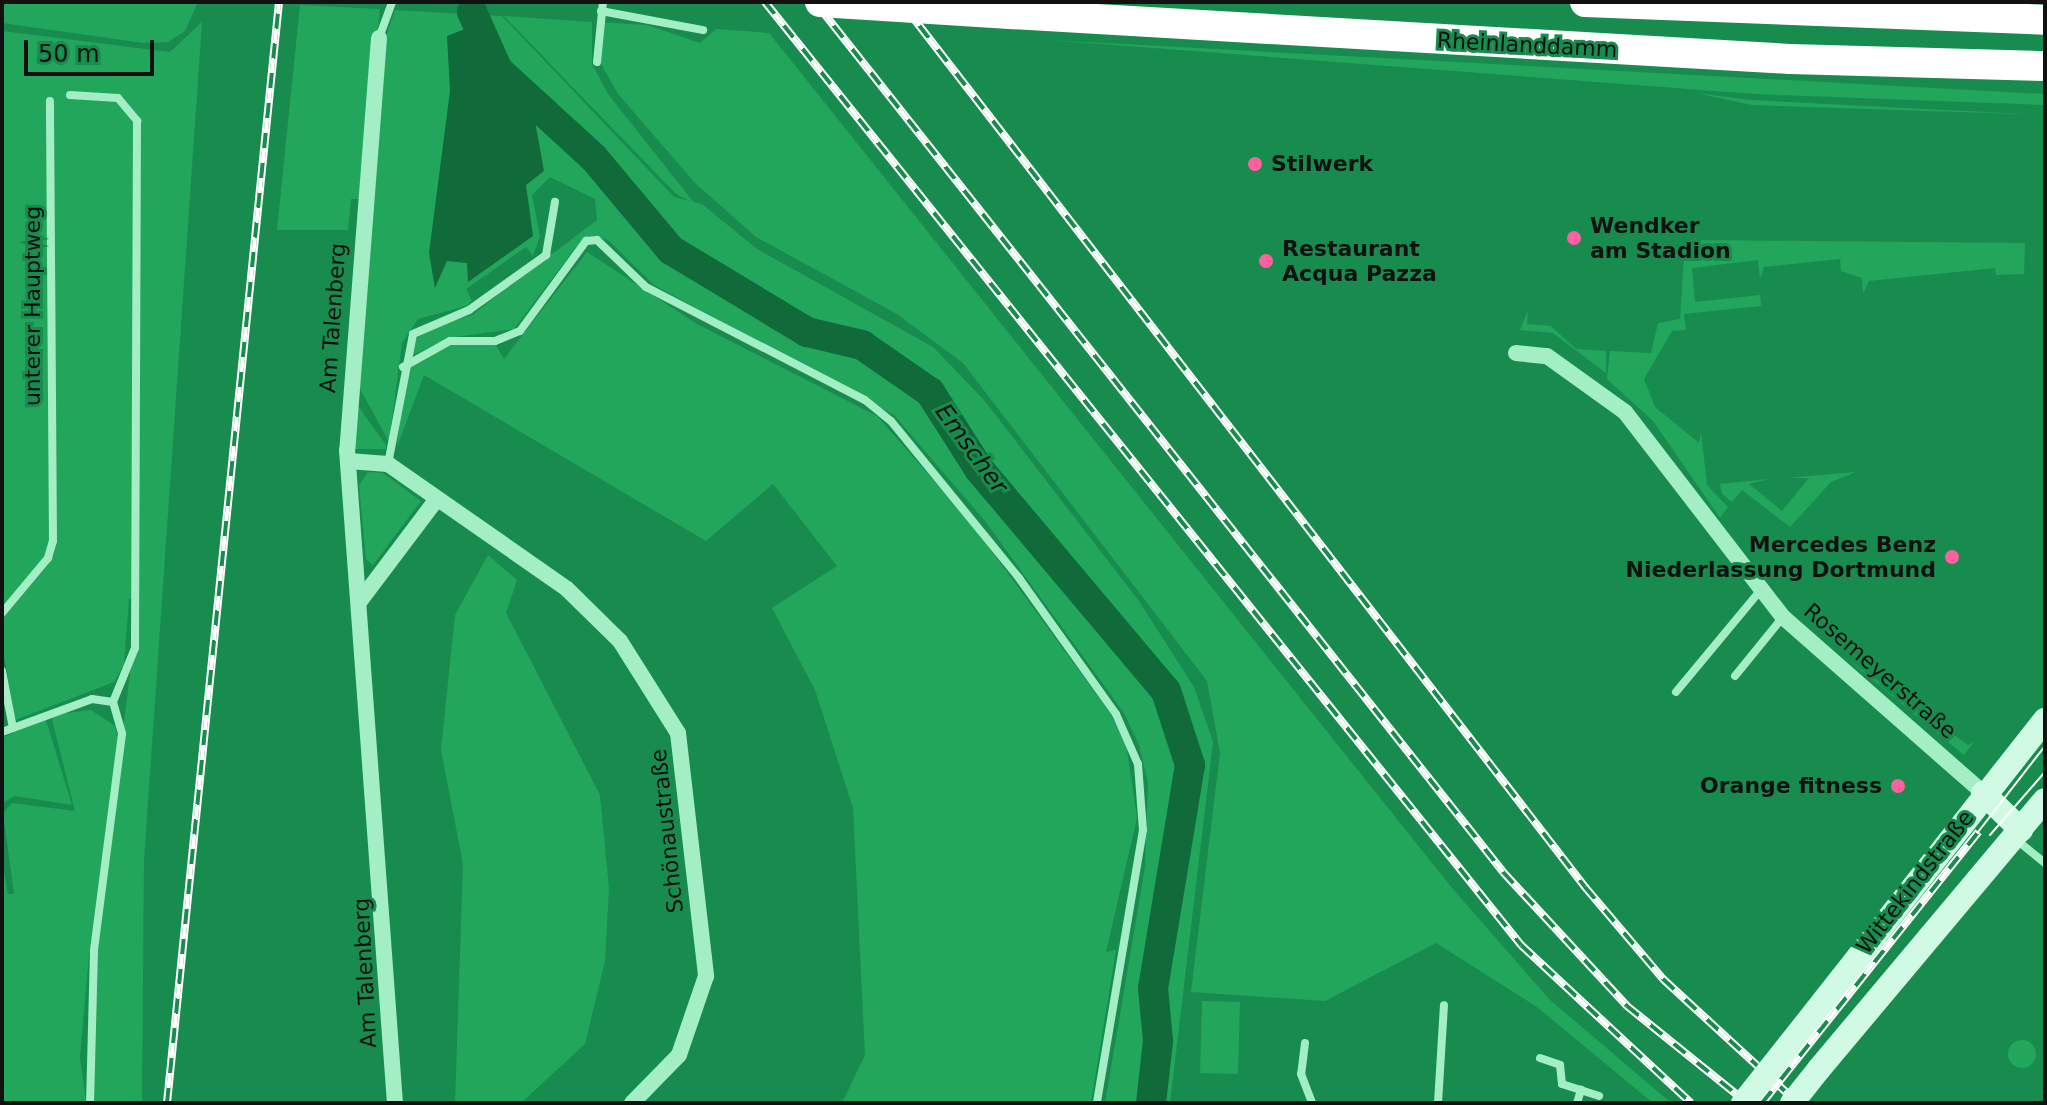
<!DOCTYPE html>
<meta charset="utf-8">
<style>
body{margin:0}
#map{position:relative;width:2047px;height:1105px;overflow:hidden;background:#188c4e;font-family:"DejaVu Sans",sans-serif}
div>[style]{position:absolute}
.green>*{inset:0;background:#21a65c}
.round{border-radius:50%}
.water>*{inset:0;background:#106a3a}
.river>*{height:30px;margin:-15px;padding:0 15px;transform-origin:15px;border-radius:15px;background:#106a3a}
.lane>*{height:8px;margin:-4px;padding:0 4px;transform-origin:4px;border-radius:4px;background:#a3eec5}
.street>*{height:16px;margin:-8px;padding:0 8px;transform-origin:8px;border-radius:8px;background:#a3eec5}
.secondary>*{height:24px;margin:-12px;padding:0 12px;transform-origin:12px;border-radius:12px;background:#d0fae4}
.highway>*{height:30px;margin:-15px;padding:0 15px;transform-origin:15px;border-radius:15px;background:#fff}
.tram>*{height:2px;margin:-1px;padding:0 1px;transform-origin:1px;border-radius:1px;background:#fff}
.rail>*{height:8px;margin-top:-4px;transform-origin:0;background:repeating-linear-gradient(90deg,#188c4e 0 15px,#fff 0 30px);box-sizing:border-box;border-block:2px solid #fff}
.secondary-bridge>*{height:24px;margin:-12px;padding:0 12px;transform-origin:12px;border-radius:12px;background:#d0fae4}
.highway-bridge>*{height:30px;margin:-15px;padding:0 15px;transform-origin:15px;border-radius:15px;background:#fff}
.dots>*{width:22px;height:22px;translate:-50% -50%;box-sizing:border-box;border:4px solid #188c4e;border-radius:50%}
span{translate:-50% -50%;white-space:nowrap;text-align:center;line-height:1.15;-webkit-text-stroke:6px #188c4e;paint-order:stroke}
.street-label{font-size:22px;color:#111}
.poi-label{font-size:22px;color:#111;font-weight:700}
.left{translate:0 -50%;text-align:left}
.right{translate:-100% -50%;text-align:right}
.water-label{font-size:24px;color:#111;font-style:italic}
.frame{position:absolute;inset:0;border:4px solid #111;pointer-events:none}
.scale{position:absolute;left:24px;top:40px;width:130px;height:36px;box-sizing:border-box;border:4px solid #111;border-top:0;padding-left:10px;font-size:24px;line-height:28px;white-space:nowrap;color:#111;-webkit-text-stroke:6px #188c4e;paint-order:stroke}
</style>
<div id="map">
<div class="green">
<i style="clip-path:polygon(2px 2px,198px 2px,185px 31px,168px 42px,144px 43px,2px 23px)"></i>
<i style="clip-path:polygon(300px 5px,380px 9px,360px 199px,351px 199px,348px 230px,277px 230px)"></i>
<i style="clip-path:polygon(395px 10px,502px 16px,674px 197px,702px 204px,757px 249px,933px 347px,984px 400px,1139px 601px,1194px 687px,1213px 742px,1170px 1103px,1105px 1103px,1145px 867px,1148px 782px,1139px 745px,1124px 713px,985px 521px,894px 415px,654px 285px,608px 240px,595px 236px,576px 247px,514px 329px,448px 338px,409px 357px,412px 342px,428px 328px,472px 315px,597px 220px,595px 199px,550px 177px,532px 195px,540px 236px,533px 256px,526px 247px,466px 289px,472px 301px,466px 306px,418px 319px,402px 343px,389px 442px,358px 385px,381px 51px)"></i>
<i style="clip-path:polygon(504px 16px,592px 22px,592px 64px,608px 94px,695px 204px,676px 194px)"></i>
<i style="clip-path:polygon(202px 22px,144px 860px,142px 1103px,93px 1103px,95px 961px,139px 599px,129px 599px,124px 664px,114px 682px,15px 720px,2px 644px,2px 31px,170px 52px)"></i>
<i style="clip-path:polygon(600px 22px,647px 25px,700px 43px,716px 29px,769px 33px,1452px 888px,1549px 999px,1671px 1103px,1653px 1103px,1537px 1007px,1436px 943px,1325px 1001px,1191px 992px,1220px 753px,1207px 681px,963px 363px,897px 314px,756px 237px,696px 184px,618px 94px,601px 64px)"></i>
<i style="clip-path:polygon(1049px 40px,2045px 94px,2045px 105px,1754px 94px)"></i>
<i style="clip-path:polygon(1696px 93px,1751px 100px,2045px 115px,1752px 105px)"></i>
<i style="clip-path:polygon(1685px 240px,2025px 243px,2024px 274px,1996px 275px,1995px 268px,1869px 281px,1863px 294px,1862px 278px,1841px 271px,1840px 259px,1764px 267px,1760px 279px,1758px 260px,1692px 268px,1695px 302px,1760px 295px,1761px 306px,1684px 314px,1686px 330px,1672px 331px,1644px 379px,1655px 407px,1699px 443px,1701px 432px,1707px 485px,1728px 507px,1720px 518px,1653px 421px,1607px 379px,1610px 351px,1651px 353px,1658px 323px,1680px 319px)"></i>
<i style="clip-path:polygon(587px 252px,697px 324px,877px 416px,968px 519px,1110px 713px,1126px 743px,1137px 818px,1106px 952px,1116px 950px,1091px 1103px,842px 1103px,865px 1055px,853px 808px,815px 690px,772px 608px,837px 566px,773px 484px,706px 541px,424px 375px,397px 447px,405px 377px,413px 364px,450px 344px,495px 344px,504px 359px)"></i>
<i style="clip-path:polygon(1528px 310px,1527px 324px,1551px 326px,1576px 349px,1606px 351px,1606px 373px,1553px 333px,1520px 330px)"></i>
<i style="clip-path:polygon(355px 402px,386px 445px,386px 449px,353px 449px)"></i>
<i style="clip-path:polygon(368px 472px,383px 473px,421px 501px,373px 565px,366px 559px,359px 485px)"></i>
<i style="clip-path:polygon(1856px 472px,1831px 482px,1790px 527px,1742px 490px,1732px 502px,1722px 494px,1720px 484px,1769px 479px,1749px 484px,1782px 511px,1809px 478px,1786px 478px)"></i>
<i style="clip-path:polygon(488px 555px,517px 580px,506px 613px,600px 795px,609px 888px,605px 961px,585px 1044px,521px 1103px,455px 1103px,463px 864px,441px 750px,455px 615px)"></i>
<i style="clip-path:polygon(1846px 658px,1968px 745px,1974px 742px,1964px 755px)"></i>
<i style="clip-path:polygon(91px 710px,115px 726px,118px 738px,89px 954px,80px 1058px,86px 1103px,2px 1103px,2px 861px,8px 894px,14px 894px,3px 813px,12px 803px,75px 811px,51px 715px)"></i>
<i style="clip-path:polygon(45px 717px,72px 805px,15px 796px,2px 803px,2px 738px)"></i>
<i style="clip-path:polygon(1202px 1001px,1240px 1002px,1238px 1074px,1200px 1073px)"></i>
<i class="round" style="left:2008px;top:1040px;width:28px;height:28px"></i>
</div>
<div class="water">
<i style="clip-path:polygon(468px 28px,487px 72px,535px 121px,544px 171px,526px 185px,533px 236px,468px 282px,467px 263px,447px 261px,435px 288px,429px 253px,450px 91px,447px 36px)"></i>
</div>
<div class="river">
<i style="left:472px;top:12px;width:64px;rotate:65.9deg"></i>
<i style="left:498px;top:70px;width:130px;rotate:42.5deg"></i>
<i style="left:594px;top:158px;width:120px;rotate:50.1deg"></i>
<i style="left:671px;top:250px;width:159px;rotate:31.1deg"></i>
<i style="left:807px;top:332px;width:57px;rotate:13.3deg"></i>
<i style="left:862px;top:345px;width:83px;rotate:34.7deg"></i>
<i style="left:930px;top:392px;width:91px;rotate:57.5deg"></i>
<i style="left:979px;top:469px;width:290px;rotate:49.9deg"></i>
<i style="left:1166px;top:691px;width:78px;rotate:72deg"></i>
<i style="left:1190px;top:765px;width:226px;rotate:99.4deg"></i>
<i style="left:1153px;top:988px;width:53px;rotate:84.6deg"></i>
<i style="left:1158px;top:1041px;width:62px;rotate:96.4deg"></i>
</div>
<div class="lane">
<i style="left:601px;top:11px;width:104px;rotate:10.6deg"></i>
<i style="left:379px;top:38px;width:38px;rotate:-70deg"></i>
<i style="left:597px;top:62px;width:60px;rotate:-84.3deg"></i>
<i style="left:70px;top:95px;width:48px;rotate:3.6deg"></i>
<i style="left:118px;top:98px;width:30px;rotate:50deg"></i>
<i style="left:137px;top:121px;width:527px;rotate:90.22deg"></i>
<i style="left:135px;top:648px;width:58px;rotate:112.2deg"></i>
<i style="left:113px;top:702px;width:33px;rotate:74deg"></i>
<i style="left:122px;top:734px;width:219px;rotate:97.4deg"></i>
<i style="left:94px;top:951px;width:152px;rotate:91.5deg"></i>
<i style="left:403px;top:367px;width:54px;rotate:-29deg"></i>
<i style="left:450px;top:341px;width:45px"></i>
<i style="left:495px;top:341px;width:27px;rotate:-22deg"></i>
<i style="left:520px;top:331px;width:112px;rotate:-53.7deg"></i>
<i style="left:586px;top:241px;width:11px;rotate:-5deg"></i>
<i style="left:597px;top:240px;width:68px;rotate:43.8deg"></i>
<i style="left:646px;top:287px;width:246px;rotate:27.3deg"></i>
<i style="left:865px;top:400px;width:33px;rotate:39deg"></i>
<i style="left:891px;top:421px;width:203px;rotate:50.8deg"></i>
<i style="left:1019px;top:578px;width:167px;rotate:54.5deg"></i>
<i style="left:1116px;top:714px;width:55px;rotate:66.3deg"></i>
<i style="left:1138px;top:764px;width:66px;rotate:85.7deg"></i>
<i style="left:1143px;top:830px;width:277px;rotate:99.6deg"></i>
<i style="left:388px;top:464px;width:132px;rotate:-79.1deg"></i>
<i style="left:413px;top:334px;width:61px;rotate:-23.2deg"></i>
<i style="left:469px;top:310px;width:95px;rotate:-35.5deg"></i>
<i style="left:546px;top:255px;width:54px;rotate:-80.4deg"></i>
<i style="left:2px;top:613px;width:72px;rotate:-50.1deg"></i>
<i style="left:48px;top:558px;width:18px;rotate:-74deg"></i>
<i style="left:53px;top:541px;width:440px;rotate:-90.4deg"></i>
<i style="left:2px;top:671px;width:58px;rotate:79.1deg"></i>
<i style="left:1735px;top:676px;width:76px;rotate:-50.9deg"></i>
<i style="left:1676px;top:692px;width:131px;rotate:-50.3deg"></i>
<i style="left:2px;top:732px;width:96px;rotate:-20.1deg"></i>
<i style="left:92px;top:699px;width:21px;rotate:8deg"></i>
<i style="left:2014px;top:838px;width:40px;rotate:39deg"></i>
<i style="left:1305px;top:1043px;width:31px;rotate:97deg"></i>
<i style="left:1301px;top:1074px;width:31px;rotate:69deg"></i>
<i style="left:1540px;top:1058px;width:21px;rotate:19deg"></i>
<i style="left:1560px;top:1065px;width:19px;rotate:84deg"></i>
<i style="left:1562px;top:1084px;width:39px;rotate:18deg"></i>
<i style="left:1438px;top:1103px;width:98px;rotate:-86.5deg"></i>
<i style="left:1577px;top:1103px;width:14px;rotate:-73deg"></i>
</div>
<div class="street">
<i style="left:379px;top:38px;width:413px;rotate:94.4deg"></i>
<i style="left:347px;top:450px;width:655px;rotate:85.8deg"></i>
<i style="left:1516px;top:353px;width:31px;rotate:6deg"></i>
<i style="left:1547px;top:356px;width:96px;rotate:35.7deg"></i>
<i style="left:1625px;top:412px;width:259px;rotate:52.4deg"></i>
<i style="left:1783px;top:617px;width:266px;rotate:41.3deg"></i>
<i style="left:348px;top:461px;width:40px;rotate:4.3deg"></i>
<i style="left:388px;top:464px;width:218px;rotate:34.9deg"></i>
<i style="left:567px;top:589px;width:74px;rotate:44.5deg"></i>
<i style="left:620px;top:641px;width:109px;rotate:57.8deg"></i>
<i style="left:678px;top:733px;width:245px;rotate:83.4deg"></i>
<i style="left:706px;top:976px;width:83px;rotate:108.9deg"></i>
<i style="left:679px;top:1055px;width:67px;rotate:134.4deg"></i>
<i style="left:360px;top:601px;width:128px;rotate:-53deg"></i>
</div>
<div class="secondary">
<i style="left:1983px;top:793px;width:53px;rotate:44.2deg"></i>
<i style="left:1789px;top:1045px;width:414px;rotate:-51.8deg"></i>
<i style="left:1819px;top:1069px;width:351px;rotate:-50deg"></i>
</div>
<div class="highway">
<i style="left:1585px;top:2px;width:460px;rotate:2.2deg"></i>
<i style="left:1010px;top:14px;width:781px;rotate:3.3deg"></i>
<i style="left:1790px;top:59px;width:255px;rotate:1.6deg"></i>
</div>
<div class="tram">
<i style="left:1978px;top:832px;width:109px;rotate:-52.1deg"></i>
<i style="left:1990px;top:835px;width:84px;rotate:-48.9deg"></i>
</div>
<div class="rail">
<i style="left:765px;top:2px;width:1209px;rotate:51.28deg"></i>
<i style="left:1521px;top:945px;width:232px;rotate:42.9deg"></i>
<i style="left:815px;top:2px;width:1109px;rotate:51.66deg"></i>
<i style="left:1503px;top:872px;width:183px;rotate:47.2deg"></i>
<i style="left:1627px;top:1006px;width:154px;rotate:38.9deg"></i>
<i style="left:901px;top:2px;width:1119px;rotate:52.3deg"></i>
<i style="left:1585px;top:887px;width:121px;rotate:49.7deg"></i>
<i style="left:1663px;top:979px;width:183px;rotate:42.6deg"></i>
<i style="left:167px;top:1103px;width:1107px;rotate:-84.19deg"></i>
<i style="left:1762px;top:1103px;width:347px;rotate:-51.4deg"></i>
</div>
<div class="secondary-bridge">
<i style="left:1743px;top:1103px;width:74px;rotate:-51.6deg"></i>
<i style="left:1792px;top:1103px;width:43px;rotate:-51.5deg"></i>
</div>
<div class="highway-bridge">
<i style="left:820px;top:2px;width:190px;rotate:3.6deg"></i>
</div>
<div class="dots">
<i style="left:1255px;top:164px;background:#ff609f"></i>
<i style="left:1574px;top:238px;background:#ff609f"></i>
<i style="left:1266px;top:261px;background:#ff609f"></i>
<i style="left:1952px;top:557px;background:#ff609f"></i>
<i style="left:1898px;top:786px;background:#ff609f"></i>
</div>
<div class="street-label">
<span style="left:1527px;top:45px;rotate:3deg">Rheinlanddamm</span>
<span style="left:33px;top:306px;rotate:-90deg">unterer Hauptweg</span>
<span style="left:333px;top:318px;rotate:-86deg">Am Talenberg</span>
<span style="left:1880px;top:671px;rotate:41deg">Rosemeyerstraße</span>
<span style="left:667px;top:831px;rotate:-96deg">Schönaustraße</span>
<span style="left:1915px;top:882px;rotate:-52deg">Wittekindstraße</span>
<span style="left:365px;top:973px;rotate:-93deg">Am Talenberg</span>
</div>
<div class="poi-label">
<span class="left" style="left:1271px;top:164px">Stilwerk</span>
<span class="left" style="left:1590px;top:238px">Wendker<br>am Stadion</span>
<span class="left" style="left:1282px;top:261px">Restaurant<br>Acqua Pazza</span>
<span class="right" style="left:1936px;top:557px">Mercedes Benz<br>Niederlassung Dortmund</span>
<span class="right" style="left:1882px;top:786px">Orange fitness</span>
</div>
<div class="water-label">
<span style="left:971px;top:449px;rotate:54deg">Emscher</span>
</div>
<div class="frame"></div>
<div class="scale">50 m</div>
</div>
